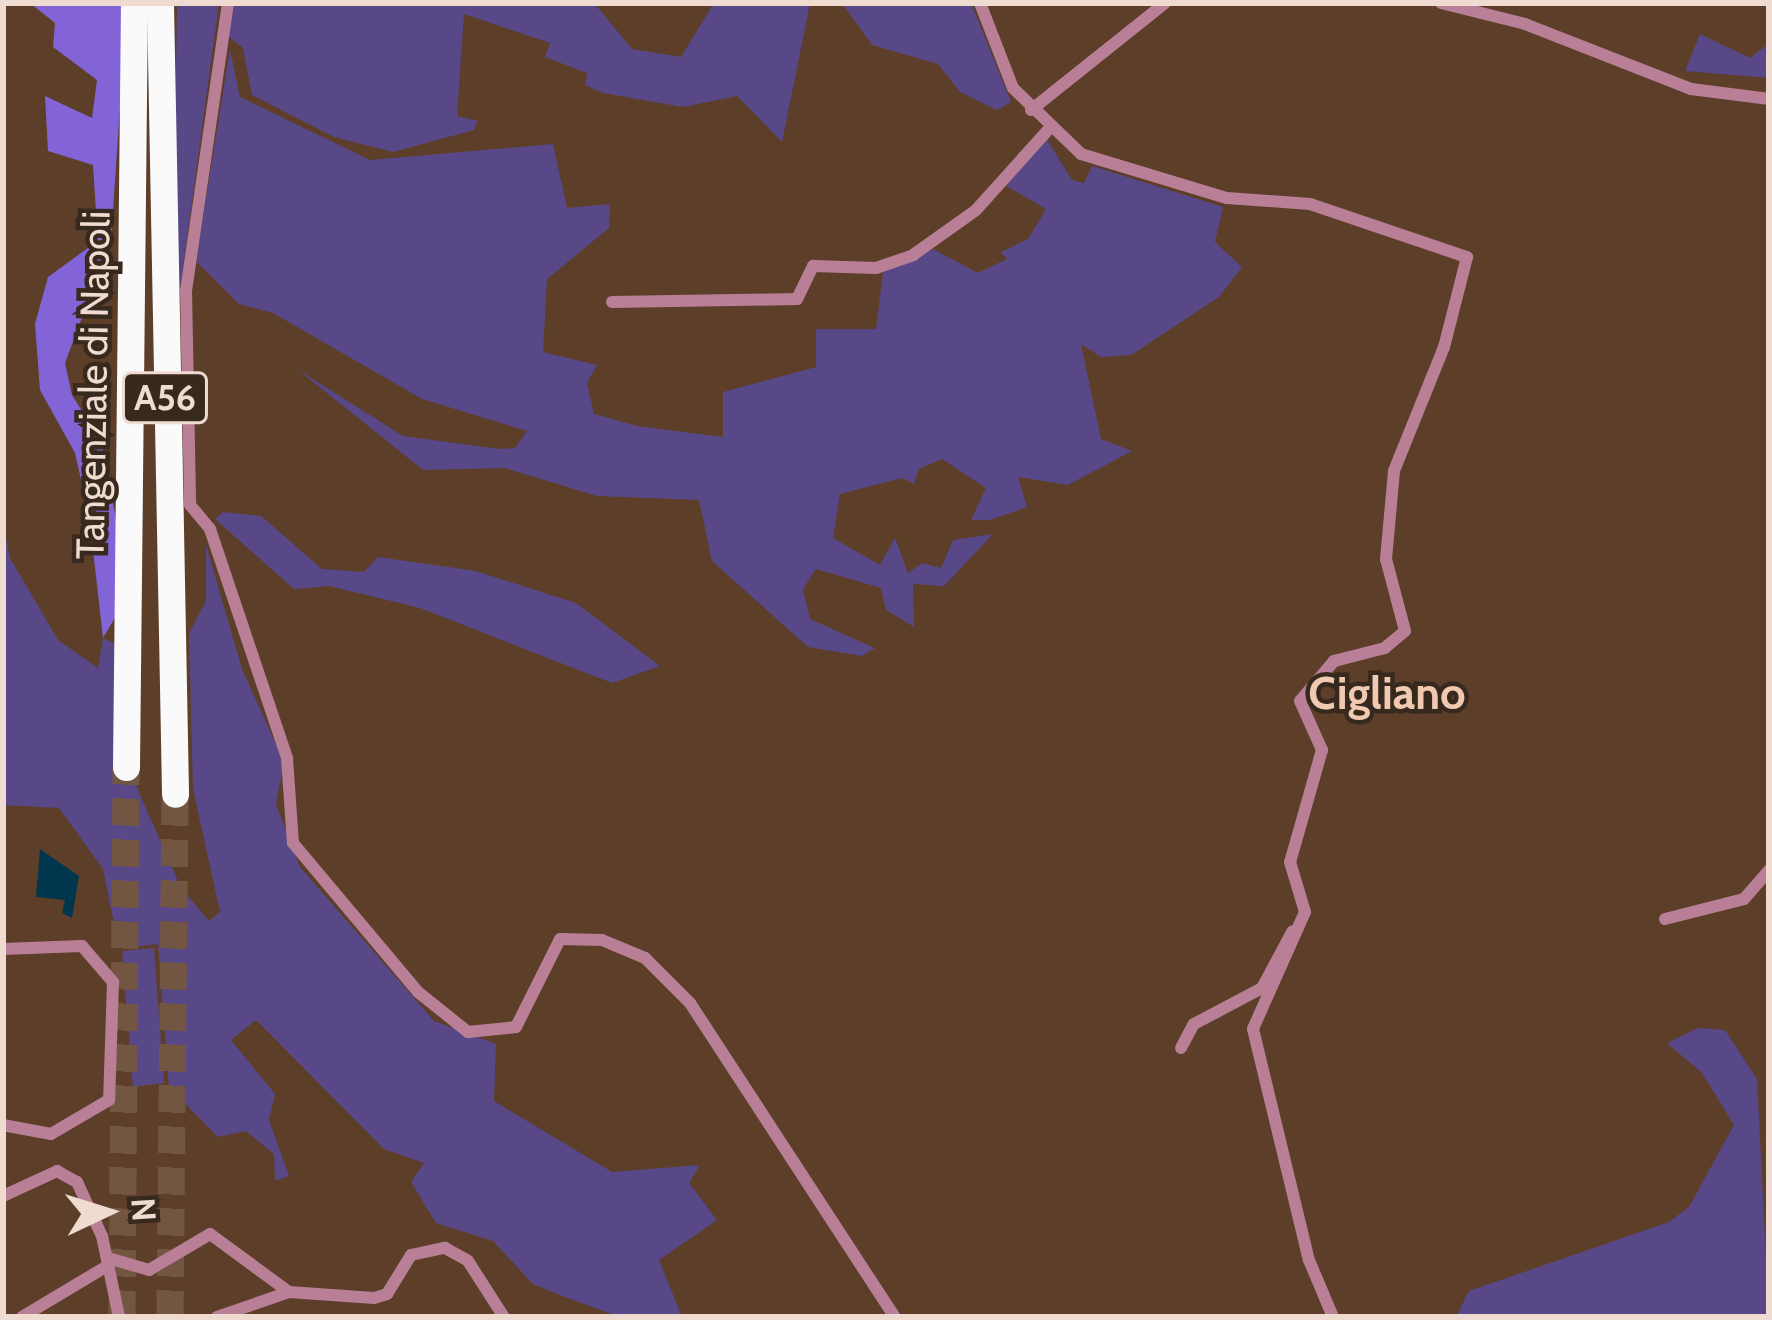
<!DOCTYPE html>
<style>
body{margin:0}
#map{position:relative;width:1772px;height:1320px;overflow:hidden;background:#5d3e29;font-family:Cabin,sans-serif}
div>[style]{position:absolute}
.green>*{inset:0;background:#584888}
.forest>*{inset:0;background:#8364d6}
.water>*{inset:0;background:#00374f}
.highway-tunnel>*{height:27px;margin-top:-13.5px;transform-origin:0;background:repeating-linear-gradient(90deg,#735642 0 27px,transparent 0 41px)}
.street>*{height:12px;margin:-6px;padding:0 6px;transform-origin:6px;border-radius:6px;background:#b87f96}
.highway>*{height:27px;margin:-13.5px;padding:0 13.5px;transform-origin:13.5px;border-radius:13.5px;background:#fafafa}
span{translate:-50% -50%;white-space:nowrap;text-align:center;line-height:1.15;-webkit-text-stroke:9px #38291f;paint-order:stroke}
.shield-label span{padding:3px 9px;background:#38291f;border:3px solid;border-radius:9px;-webkit-text-stroke-width:0}
.shield-label{font-size:36px;color:#efdbcf;font-weight:700}
.street-label{font-size:39px;color:#efdbcf}
.quarter-label{font-size:45px;color:#f0c9b1;font-weight:700}
.frame{position:absolute;inset:0;border:6px solid #efdbcf;pointer-events:none}
.north{position:absolute;left:48px;top:1152px;width:120px;height:120px;-webkit-text-stroke:9px #38291f;paint-order:stroke;rotate:86deg;font-size:33px;font-weight:700;line-height:48px;text-align:center;color:#efdbcf}
.north::after{content:'';display:block;margin:auto;width:42px;height:54px;background:#efdbcf;clip-path:polygon(50% 0,100% 100%,50% 72%,0 100%)}
</style>
<div id="map">
<div class="green">
<i style="clip-path:polygon(177px 3px,219px 3px,178px 304px,175px 136px)"></i>
<i style="clip-path:polygon(233px 3px,594px 3px,632px 49px,681px 57px,714px 3px,810px 3px,782px 142px,737px 96px,683px 107px,603px 93px,585px 85px,587px 73px,545px 57px,550px 43px,464px 14px,457px 116px,478px 121px,474px 130px,393px 152px,334px 137px,252px 95px,243px 48px,228px 36px)"></i>
<i style="clip-path:polygon(842px 3px,971px 3px,1011px 102px,997px 110px,960px 92px,938px 64px,872px 45px)"></i>
<i style="clip-path:polygon(1700px 34px,1750px 58px,1769px 43px,1769px 78px,1685px 71px)"></i>
<i style="clip-path:polygon(230px 49px,240px 97px,370px 160px,553px 144px,567px 208px,610px 204px,609px 228px,547px 279px,543px 352px,597px 365px,587px 383px,594px 414px,637px 426px,723px 437px,723px 392px,816px 367px,816px 329px,876px 329px,883px 272px,933px 249px,978px 273px,1007px 259px,1001px 252px,1028px 239px,1046px 209px,1003px 184px,1047px 140px,1072px 180px,1084px 183px,1092px 166px,1223px 207px,1215px 242px,1242px 267px,1219px 297px,1131px 355px,1101px 357px,1081px 344px,1101px 439px,1132px 451px,1068px 485px,1018px 477px,1027px 507px,990px 520px,971px 520px,986px 488px,942px 459px,919px 469px,914px 484px,902px 478px,840px 494px,833px 538px,880px 565px,895px 538px,908px 573px,922px 563px,941px 568px,953px 540px,993px 534px,944px 586px,913px 584px,914px 627px,886px 610px,881px 588px,816px 569px,803px 589px,810px 619px,875px 648px,862px 656px,808px 647px,712px 561px,699px 500px,597px 496px,505px 468px,423px 470px,297px 369px,403px 436px,499px 449px,515px 448px,527px 431px,422px 399px,273px 313px,239px 304px,196px 261px)"></i>
<i style="clip-path:polygon(223px 512px,261px 516px,322px 569px,364px 572px,378px 557px,476px 571px,576px 603px,660px 666px,612px 683px,420px 608px,329px 586px,294px 589px,215px 519px)"></i>
<i style="clip-path:polygon(3px 523px,10px 558px,58px 640px,98px 668px,103px 638px,120px 646px,119px 774px,134px 781px,181px 888px,209px 921px,220px 912px,193px 789px,189px 633px,206px 601px,206px 545px,242px 669px,284px 762px,276px 804px,300px 867px,434px 1021px,496px 1044px,494px 1101px,612px 1172px,700px 1165px,689px 1183px,717px 1220px,659px 1260px,682px 1317px,620px 1317px,560px 1295px,533px 1284px,493px 1241px,436px 1223px,411px 1182px,424px 1163px,384px 1149px,256px 1020px,231px 1040px,275px 1094px,269px 1120px,289px 1176px,275px 1181px,274px 1154px,246px 1131px,218px 1137px,169px 1087px,158px 944px,133px 947px,131px 929px,115px 928px,103px 869px,59px 808px,3px 805px)"></i>
<i style="clip-path:polygon(154px 948px,164px 1083px,133px 1087px,122px 951px)"></i>
<i style="clip-path:polygon(1698px 1028px,1725px 1030px,1757px 1079px,1769px 1317px,1456px 1317px,1469px 1291px,1669px 1222px,1689px 1207px,1734px 1125px,1702px 1073px,1667px 1043px)"></i>
</div>
<div class="forest">
<i style="clip-path:polygon(30px 3px,127px 3px,111px 240px,65px 363px,72px 395px,102px 443px,118px 530px,119px 611px,103px 638px,89px 515px,75px 453px,40px 390px,35px 324px,48px 277px,92px 245px,96px 212px,93px 165px,48px 151px,45px 96px,92px 118px,97px 80px,53px 47px,55px 23px)"></i>
</div>
<div class="water">
<i style="clip-path:polygon(40px 849px,79px 876px,72px 918px,62px 913px,65px 900px,36px 897px)"></i>
</div>
<div class="highway-tunnel">
<i style="left:122px;top:1317px;width:550px;rotate:-89.58deg"></i>
<i style="left:170px;top:1317px;width:523px;rotate:-89.45deg"></i>
</div>
<div class="street">
<i style="left:228px;top:3px;width:290px;rotate:98.3deg"></i>
<i style="left:186px;top:290px;width:215px;rotate:88.9deg"></i>
<i style="left:190px;top:505px;width:31px;rotate:50deg"></i>
<i style="left:210px;top:529px;width:242px;rotate:71.4deg"></i>
<i style="left:287px;top:758px;width:85px;rotate:86deg"></i>
<i style="left:293px;top:843px;width:194px;rotate:50deg"></i>
<i style="left:418px;top:992px;width:64px;rotate:38.7deg"></i>
<i style="left:468px;top:1032px;width:48px;rotate:-5.9deg"></i>
<i style="left:516px;top:1027px;width:98px;rotate:-63.4deg"></i>
<i style="left:560px;top:939px;width:42px;rotate:1.4deg"></i>
<i style="left:602px;top:940px;width:47px;rotate:22.7deg"></i>
<i style="left:645px;top:958px;width:64px;rotate:45deg"></i>
<i style="left:690px;top:1003px;width:375px;rotate:56.9deg"></i>
<i style="left:980px;top:3px;width:91px;rotate:68.8deg"></i>
<i style="left:1013px;top:88px;width:95px;rotate:44.1deg"></i>
<i style="left:1081px;top:154px;width:152px;rotate:16.8deg"></i>
<i style="left:1227px;top:198px;width:83px;rotate:4.1deg"></i>
<i style="left:1310px;top:204px;width:166px;rotate:18.7deg"></i>
<i style="left:1467px;top:257px;width:93px;rotate:104.3deg"></i>
<i style="left:1444px;top:347px;width:134px;rotate:112deg"></i>
<i style="left:1394px;top:471px;width:88px;rotate:95.2deg"></i>
<i style="left:1386px;top:559px;width:74px;rotate:75.2deg"></i>
<i style="left:1405px;top:631px;width:26px;rotate:140deg"></i>
<i style="left:1385px;top:648px;width:53px;rotate:165.7deg"></i>
<i style="left:1334px;top:661px;width:52px;rotate:130.4deg"></i>
<i style="left:1300px;top:701px;width:54px;rotate:65.8deg"></i>
<i style="left:1322px;top:750px;width:116px;rotate:105.9deg"></i>
<i style="left:1290px;top:862px;width:52px;rotate:73.3deg"></i>
<i style="left:1305px;top:912px;width:128px;rotate:114deg"></i>
<i style="left:1253px;top:1029px;width:238px;rotate:76.4deg"></i>
<i style="left:1309px;top:1260px;width:62px;rotate:67.2deg"></i>
<i style="left:1441px;top:3px;width:87px;rotate:14deg"></i>
<i style="left:1525px;top:24px;width:178px;rotate:21.4deg"></i>
<i style="left:1691px;top:89px;width:79px;rotate:7.3deg"></i>
<i style="left:1031px;top:110px;width:171px;rotate:-38.6deg"></i>
<i style="left:612px;top:302px;width:185px;rotate:-0.9deg"></i>
<i style="left:797px;top:299px;width:37px;rotate:-64deg"></i>
<i style="left:813px;top:266px;width:63px;rotate:1.8deg"></i>
<i style="left:876px;top:268px;width:39px;rotate:-19deg"></i>
<i style="left:913px;top:255px;width:77px;rotate:-35.5deg"></i>
<i style="left:976px;top:210px;width:108px;rotate:-48deg"></i>
<i style="left:1665px;top:919px;width:81px;rotate:-14.2deg"></i>
<i style="left:1744px;top:899px;width:38px;rotate:-49deg"></i>
<i style="left:3px;top:949px;width:79px;rotate:-2.2deg"></i>
<i style="left:82px;top:946px;width:48px;rotate:49.3deg"></i>
<i style="left:113px;top:982px;width:118px;rotate:91.9deg"></i>
<i style="left:109px;top:1100px;width:67px;rotate:149.6deg"></i>
<i style="left:51px;top:1134px;width:49px;rotate:-169.4deg"></i>
<i style="left:1181px;top:1048px;width:27px;rotate:-62deg"></i>
<i style="left:1194px;top:1024px;width:77px;rotate:-27.9deg"></i>
<i style="left:1262px;top:988px;width:64px;rotate:-61.8deg"></i>
<i style="left:3px;top:1196px;width:60px;rotate:-24.8deg"></i>
<i style="left:57px;top:1171px;width:23px;rotate:29deg"></i>
<i style="left:77px;top:1182px;width:60px;rotate:65.2deg"></i>
<i style="left:102px;top:1236px;width:83px;rotate:78.1deg"></i>
<i style="left:108px;top:1258px;width:43px;rotate:16.3deg"></i>
<i style="left:149px;top:1270px;width:71px;rotate:-30.5deg"></i>
<i style="left:210px;top:1234px;width:98px;rotate:36.3deg"></i>
<i style="left:289px;top:1292px;width:85px;rotate:4deg"></i>
<i style="left:374px;top:1298px;width:14px;rotate:-17deg"></i>
<i style="left:387px;top:1294px;width:46px;rotate:-58.4deg"></i>
<i style="left:411px;top:1255px;width:35px;rotate:-12deg"></i>
<i style="left:445px;top:1248px;width:26px;rotate:29deg"></i>
<i style="left:468px;top:1261px;width:67px;rotate:57.3deg"></i>
<i style="left:22px;top:1317px;width:101px;rotate:-30.9deg"></i>
<i style="left:217px;top:1317px;width:76px;rotate:-19.1deg"></i>
</div>
<div class="highway">
<i style="left:160px;top:3px;width:791px;rotate:88.91deg"></i>
<i style="left:126px;top:767px;width:764px;rotate:-89.4deg"></i>
</div>
<div class="shield-label">
<span style="left:165px;top:398px">A56</span>
</div>
<div class="street-label">
<span style="left:93px;top:385px;rotate:-89deg">Tangenziale di Napoli</span>
</div>
<div class="quarter-label">
<span style="left:1387px;top:694px">Cigliano</span>
</div>
<div class="frame"></div>
<div class="north">N</div>
</div>
